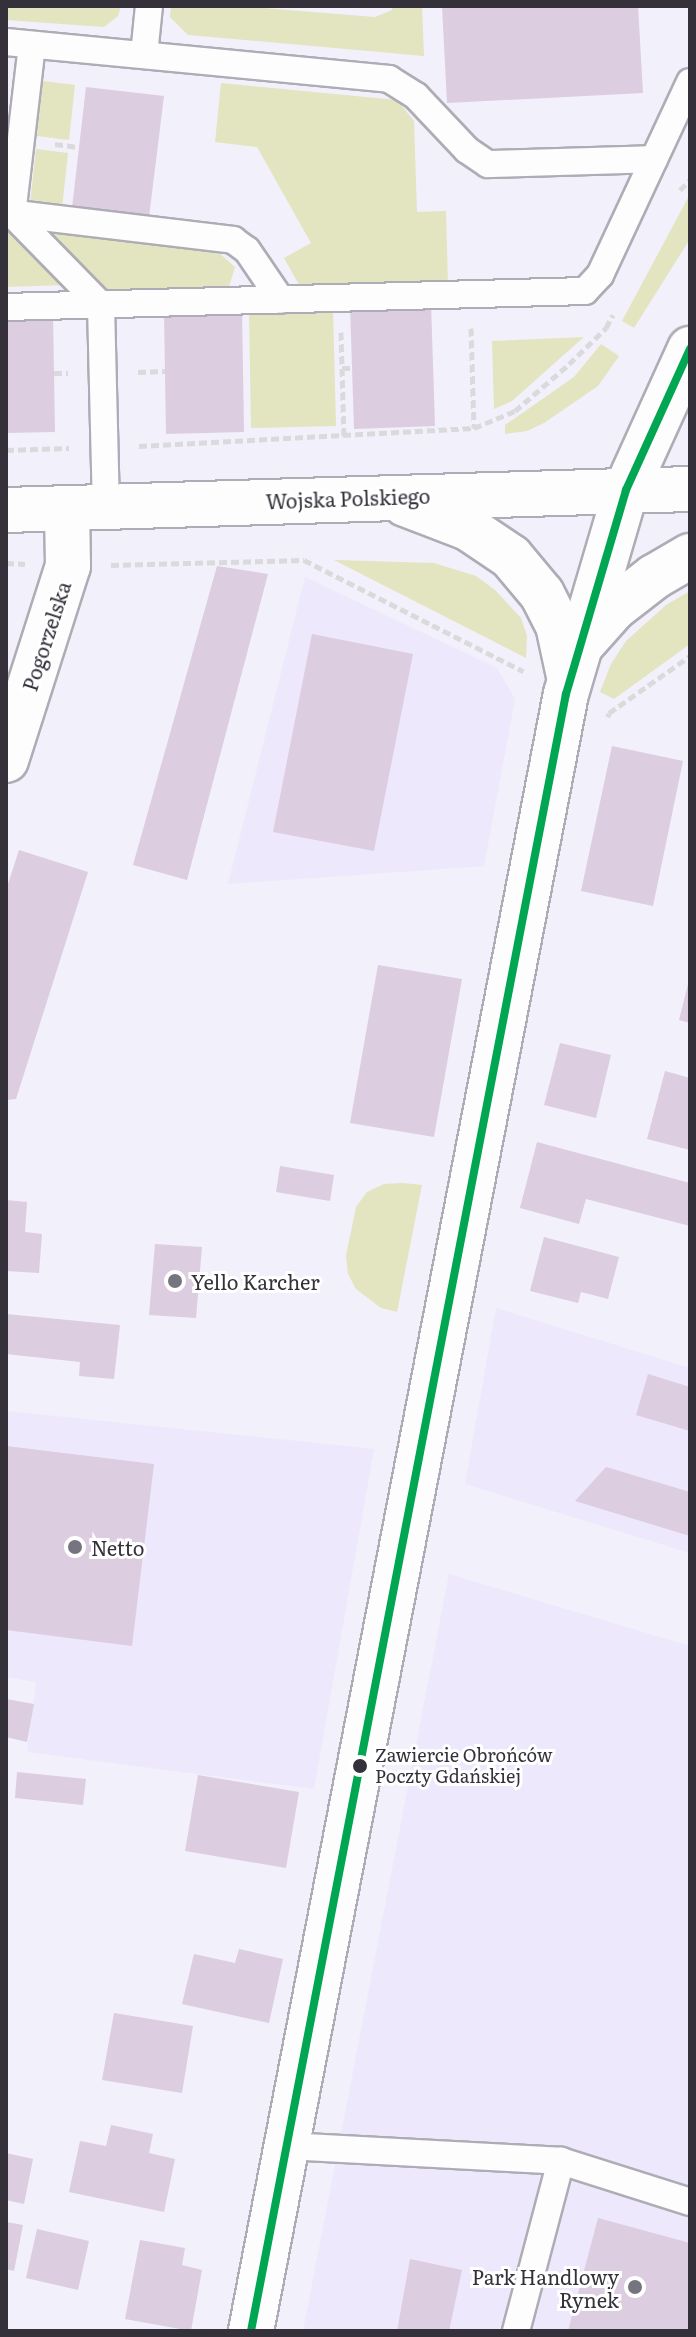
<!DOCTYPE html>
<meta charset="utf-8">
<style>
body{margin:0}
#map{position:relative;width:696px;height:2337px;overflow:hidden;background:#f2f0fa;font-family:Literata,serif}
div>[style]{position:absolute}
.built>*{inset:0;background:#ede8fb}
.green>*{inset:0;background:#e3e4c0}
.building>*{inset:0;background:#dccde0}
.path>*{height:5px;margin-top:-2.5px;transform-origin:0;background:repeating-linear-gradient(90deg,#dadadd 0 8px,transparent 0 12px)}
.roads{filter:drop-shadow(2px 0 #aeacb5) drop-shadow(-2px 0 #aeacb5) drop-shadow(0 2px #aeacb5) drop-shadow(0 -2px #aeacb5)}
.lane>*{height:26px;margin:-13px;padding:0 13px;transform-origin:13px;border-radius:13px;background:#fdfdfe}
.street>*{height:44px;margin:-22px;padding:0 22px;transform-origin:22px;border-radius:22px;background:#fdfdfe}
.secondary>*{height:44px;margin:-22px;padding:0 22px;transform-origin:22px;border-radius:22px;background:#fdfdfe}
.bus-1>*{height:8px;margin:-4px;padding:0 4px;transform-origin:4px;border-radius:4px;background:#00a651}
.dots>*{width:22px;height:22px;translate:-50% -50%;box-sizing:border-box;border:4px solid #fff;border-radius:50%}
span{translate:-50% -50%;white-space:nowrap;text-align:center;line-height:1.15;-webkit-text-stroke:6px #fff;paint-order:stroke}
.bus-label{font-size:18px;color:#34313b}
.left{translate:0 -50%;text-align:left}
.street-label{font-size:20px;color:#34313b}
.poi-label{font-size:20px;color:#34313b}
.right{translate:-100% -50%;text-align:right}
.frame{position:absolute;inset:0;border:8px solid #34313b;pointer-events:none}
</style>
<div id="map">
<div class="built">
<i style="clip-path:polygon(305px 577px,497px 668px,515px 699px,484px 866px,228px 884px)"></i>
<i style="clip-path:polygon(496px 1308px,690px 1368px,690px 1553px,465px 1484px)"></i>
<i style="clip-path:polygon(6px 1411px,374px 1449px,314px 1789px,27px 1752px,36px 1682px,6px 1677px)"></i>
<i style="clip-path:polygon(449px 1574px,690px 1646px,690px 2331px,303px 2331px)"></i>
</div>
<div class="green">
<i style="clip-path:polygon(6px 6px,121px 6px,118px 16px,104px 27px,6px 20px)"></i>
<i style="clip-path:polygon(171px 6px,239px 6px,375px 17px,392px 10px,393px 6px,422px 6px,424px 56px,188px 35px,170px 17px)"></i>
<i style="clip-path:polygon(43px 81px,75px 85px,69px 140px,37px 136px)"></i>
<i style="clip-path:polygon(221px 83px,397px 100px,414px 121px,417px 212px,446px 211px,448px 286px,302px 290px,284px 258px,311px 243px,257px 147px,215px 142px)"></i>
<i style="clip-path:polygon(36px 149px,68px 153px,62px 208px,30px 204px)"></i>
<i style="clip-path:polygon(690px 194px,690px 239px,634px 328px,622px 321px)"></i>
<i style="clip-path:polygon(6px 222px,66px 285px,6px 287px)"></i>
<i style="clip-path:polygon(48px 228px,212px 247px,235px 267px,227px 293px,111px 295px)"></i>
<i style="clip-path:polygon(333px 309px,336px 426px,251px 428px,249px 311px)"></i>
<i style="clip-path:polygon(584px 337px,512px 401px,494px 409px,492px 341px)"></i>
<i style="clip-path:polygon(601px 344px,619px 356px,598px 386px,544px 423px,527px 431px,505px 434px,505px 425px,574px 377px)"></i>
<i style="clip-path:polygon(334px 560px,434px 563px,476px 576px,495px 590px,521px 618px,527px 636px,526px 658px)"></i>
<i style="clip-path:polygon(690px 591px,690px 644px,614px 699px,600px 692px,611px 664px,626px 641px,666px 605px)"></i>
<i style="clip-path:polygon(403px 1183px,422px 1185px,397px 1312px,381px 1308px,356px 1289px,348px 1274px,346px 1256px,356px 1207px,367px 1192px,384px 1184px)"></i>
</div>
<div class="building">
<i style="clip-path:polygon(442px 6px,638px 6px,643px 93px,447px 103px)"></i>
<i style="clip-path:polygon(86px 87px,164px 96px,149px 217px,72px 208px)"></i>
<i style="clip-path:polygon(431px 303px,435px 426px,354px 429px,350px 305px)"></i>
<i style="clip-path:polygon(242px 310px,244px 432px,166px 434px,164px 311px)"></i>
<i style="clip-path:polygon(53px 315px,55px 432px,6px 433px,6px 316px)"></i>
<i style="clip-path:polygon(217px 566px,268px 574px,187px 880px,133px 865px)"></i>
<i style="clip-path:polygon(312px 634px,413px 654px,374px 851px,273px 832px)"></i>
<i style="clip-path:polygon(612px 746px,683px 761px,653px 906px,581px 891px)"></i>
<i style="clip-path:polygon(19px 850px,88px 872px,16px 1099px,6px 1100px,6px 890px)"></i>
<i style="clip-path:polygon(378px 965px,462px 979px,434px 1137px,350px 1123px)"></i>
<i style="clip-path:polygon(689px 980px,690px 980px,690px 1023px,679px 1020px)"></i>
<i style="clip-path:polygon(560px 1043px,611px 1055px,596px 1118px,544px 1105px)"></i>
<i style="clip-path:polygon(665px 1071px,690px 1078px,690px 1150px,647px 1139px)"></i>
<i style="clip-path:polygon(537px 1142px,690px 1183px,690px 1226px,586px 1199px,579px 1224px,520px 1208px)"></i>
<i style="clip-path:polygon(280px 1166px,334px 1175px,330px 1201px,276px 1192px)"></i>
<i style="clip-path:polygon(6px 1200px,27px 1202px,25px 1232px,42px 1234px,39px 1273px,6px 1271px)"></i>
<i style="clip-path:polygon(544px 1237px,619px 1257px,608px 1299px,581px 1292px,578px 1303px,530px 1291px)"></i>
<i style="clip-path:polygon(155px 1244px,202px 1247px,196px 1318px,149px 1315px)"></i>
<i style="clip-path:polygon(6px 1314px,120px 1325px,114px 1379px,79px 1376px,80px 1362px,6px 1354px)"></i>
<i style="clip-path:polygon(648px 1374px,690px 1387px,690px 1431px,636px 1415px)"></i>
<i style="clip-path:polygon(6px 1446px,154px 1464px,132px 1646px,6px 1630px)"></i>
<i style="clip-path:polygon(606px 1467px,690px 1492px,690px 1536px,575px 1501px)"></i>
<i style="clip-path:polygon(6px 1699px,34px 1704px,27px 1742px,6px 1737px)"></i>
<i style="clip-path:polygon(17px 1772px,86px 1779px,83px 1805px,15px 1798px)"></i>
<i style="clip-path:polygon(198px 1775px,299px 1792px,286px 1868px,185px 1851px)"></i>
<i style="clip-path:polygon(239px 1949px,283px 1959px,269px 2023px,182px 2004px,194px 1954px,235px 1963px)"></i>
<i style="clip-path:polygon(114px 2013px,193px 2026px,182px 2093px,102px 2080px)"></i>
<i style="clip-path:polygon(111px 2125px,153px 2134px,149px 2153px,175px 2159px,164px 2212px,69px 2192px,80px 2141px,106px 2146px)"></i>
<i style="clip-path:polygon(6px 2153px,33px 2159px,24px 2204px,6px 2200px)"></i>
<i style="clip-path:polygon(598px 2218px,690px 2243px,690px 2331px,568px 2331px)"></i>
<i style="clip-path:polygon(6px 2222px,23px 2225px,14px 2271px,6px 2269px)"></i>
<i style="clip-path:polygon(37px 2229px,89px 2241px,78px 2290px,26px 2278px)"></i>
<i style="clip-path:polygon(140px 2240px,185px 2248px,182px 2265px,202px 2270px,191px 2331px,125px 2319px)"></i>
<i style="clip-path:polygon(410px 2259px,462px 2270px,449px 2331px,397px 2331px)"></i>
</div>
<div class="path">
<i style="left:55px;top:144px;width:24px;rotate:7deg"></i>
<i style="left:680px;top:190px;width:14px;rotate:-45deg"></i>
<i style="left:471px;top:328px;width:100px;rotate:88.3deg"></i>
<i style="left:341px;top:332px;width:105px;rotate:88.4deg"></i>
<i style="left:342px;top:368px;width:10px"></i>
<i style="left:138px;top:372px;width:27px;rotate:-2deg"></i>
<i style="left:54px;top:373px;width:14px"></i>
<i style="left:139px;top:446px;width:335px;rotate:-3.1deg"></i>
<i style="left:474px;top:428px;width:44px;rotate:-22.5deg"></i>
<i style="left:515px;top:411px;width:72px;rotate:-41deg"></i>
<i style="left:569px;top:364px;width:52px;rotate:-44.2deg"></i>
<i style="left:606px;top:328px;width:15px;rotate:-62deg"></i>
<i style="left:6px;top:450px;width:63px;rotate:-1.8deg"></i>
<i style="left:6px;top:563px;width:19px;rotate:3deg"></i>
<i style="left:111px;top:565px;width:193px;rotate:-1.5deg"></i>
<i style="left:304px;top:560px;width:246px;rotate:26.9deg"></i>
<i style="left:608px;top:717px;width:4px;rotate:-76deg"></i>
<i style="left:609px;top:713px;width:99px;rotate:-35.1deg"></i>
</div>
<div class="roads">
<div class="lane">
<i style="left:6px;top:42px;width:385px;rotate:5.5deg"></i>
<i style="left:389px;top:79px;width:32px;rotate:32deg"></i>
<i style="left:416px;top:96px;width:74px;rotate:46.6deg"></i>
<i style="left:467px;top:150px;width:25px;rotate:34deg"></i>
<i style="left:488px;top:164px;width:166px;rotate:-1.7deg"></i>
<i style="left:32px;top:45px;width:170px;rotate:96.7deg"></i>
<i style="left:12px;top:214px;width:127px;rotate:45.6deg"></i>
<i style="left:101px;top:305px;width:202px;rotate:88.6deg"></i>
<i style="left:144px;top:55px;width:49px;rotate:-84.2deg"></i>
<i style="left:8px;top:213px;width:227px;rotate:6.8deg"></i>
<i style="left:233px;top:240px;width:17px;rotate:36deg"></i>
<i style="left:247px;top:250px;width:60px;rotate:55.8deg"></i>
<i style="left:6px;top:307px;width:579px;rotate:-1.58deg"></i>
<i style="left:585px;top:291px;width:22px;rotate:-47deg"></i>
<i style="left:600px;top:275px;width:213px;rotate:-65deg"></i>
<i style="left:286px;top:2146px;width:275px;rotate:3.1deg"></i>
<i style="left:561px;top:2161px;width:135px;rotate:17.6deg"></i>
<i style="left:516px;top:2331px;width:176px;rotate:-75.2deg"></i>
</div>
<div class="street">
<i style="left:6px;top:760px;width:204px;rotate:-72.3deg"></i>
<i style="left:68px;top:566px;width:58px;rotate:-91deg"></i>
</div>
<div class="secondary">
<i style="left:405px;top:504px;width:67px;rotate:20.9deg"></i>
<i style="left:468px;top:528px;width:52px;rotate:34deg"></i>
<i style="left:511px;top:557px;width:48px;rotate:50deg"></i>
<i style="left:542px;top:594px;width:35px;rotate:63deg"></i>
<i style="left:558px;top:625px;width:52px;rotate:77.8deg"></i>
<i style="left:6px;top:510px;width:684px;rotate:-1.76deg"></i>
<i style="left:583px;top:643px;width:47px;rotate:-48.5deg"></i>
<i style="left:614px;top:608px;width:51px;rotate:-37.8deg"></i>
<i style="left:654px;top:577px;width:42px;rotate:-30.3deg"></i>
<i style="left:251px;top:2331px;width:1667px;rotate:-79.11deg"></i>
<i style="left:566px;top:694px;width:213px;rotate:-73.6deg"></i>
<i style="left:626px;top:490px;width:155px;rotate:-65.6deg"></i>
</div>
</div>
<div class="bus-1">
<i style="left:251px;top:2331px;width:1667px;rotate:-79.11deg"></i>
<i style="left:566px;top:694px;width:213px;rotate:-73.6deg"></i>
<i style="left:626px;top:490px;width:155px;rotate:-65.6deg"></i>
</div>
<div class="dots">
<i style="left:175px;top:1281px;background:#76747e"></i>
<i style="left:75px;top:1547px;background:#76747e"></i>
<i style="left:360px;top:1766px;background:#34313b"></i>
<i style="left:635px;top:2287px;background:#76747e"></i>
</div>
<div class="bus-label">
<span class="left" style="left:375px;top:1766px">Zawiercie Obrońców<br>Poczty Gdańskiej</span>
</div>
<div class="street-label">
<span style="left:348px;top:498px;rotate:-2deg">Wojska Polskiego</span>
<span style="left:46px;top:636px;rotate:-72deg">Pogorzelska</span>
</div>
<div class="poi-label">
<span class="left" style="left:191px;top:1281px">Yello Karcher</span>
<span class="left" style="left:91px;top:1547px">Netto</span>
<span class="right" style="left:619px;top:2288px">Park Handlowy<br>Rynek</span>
</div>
<div class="frame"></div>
</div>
